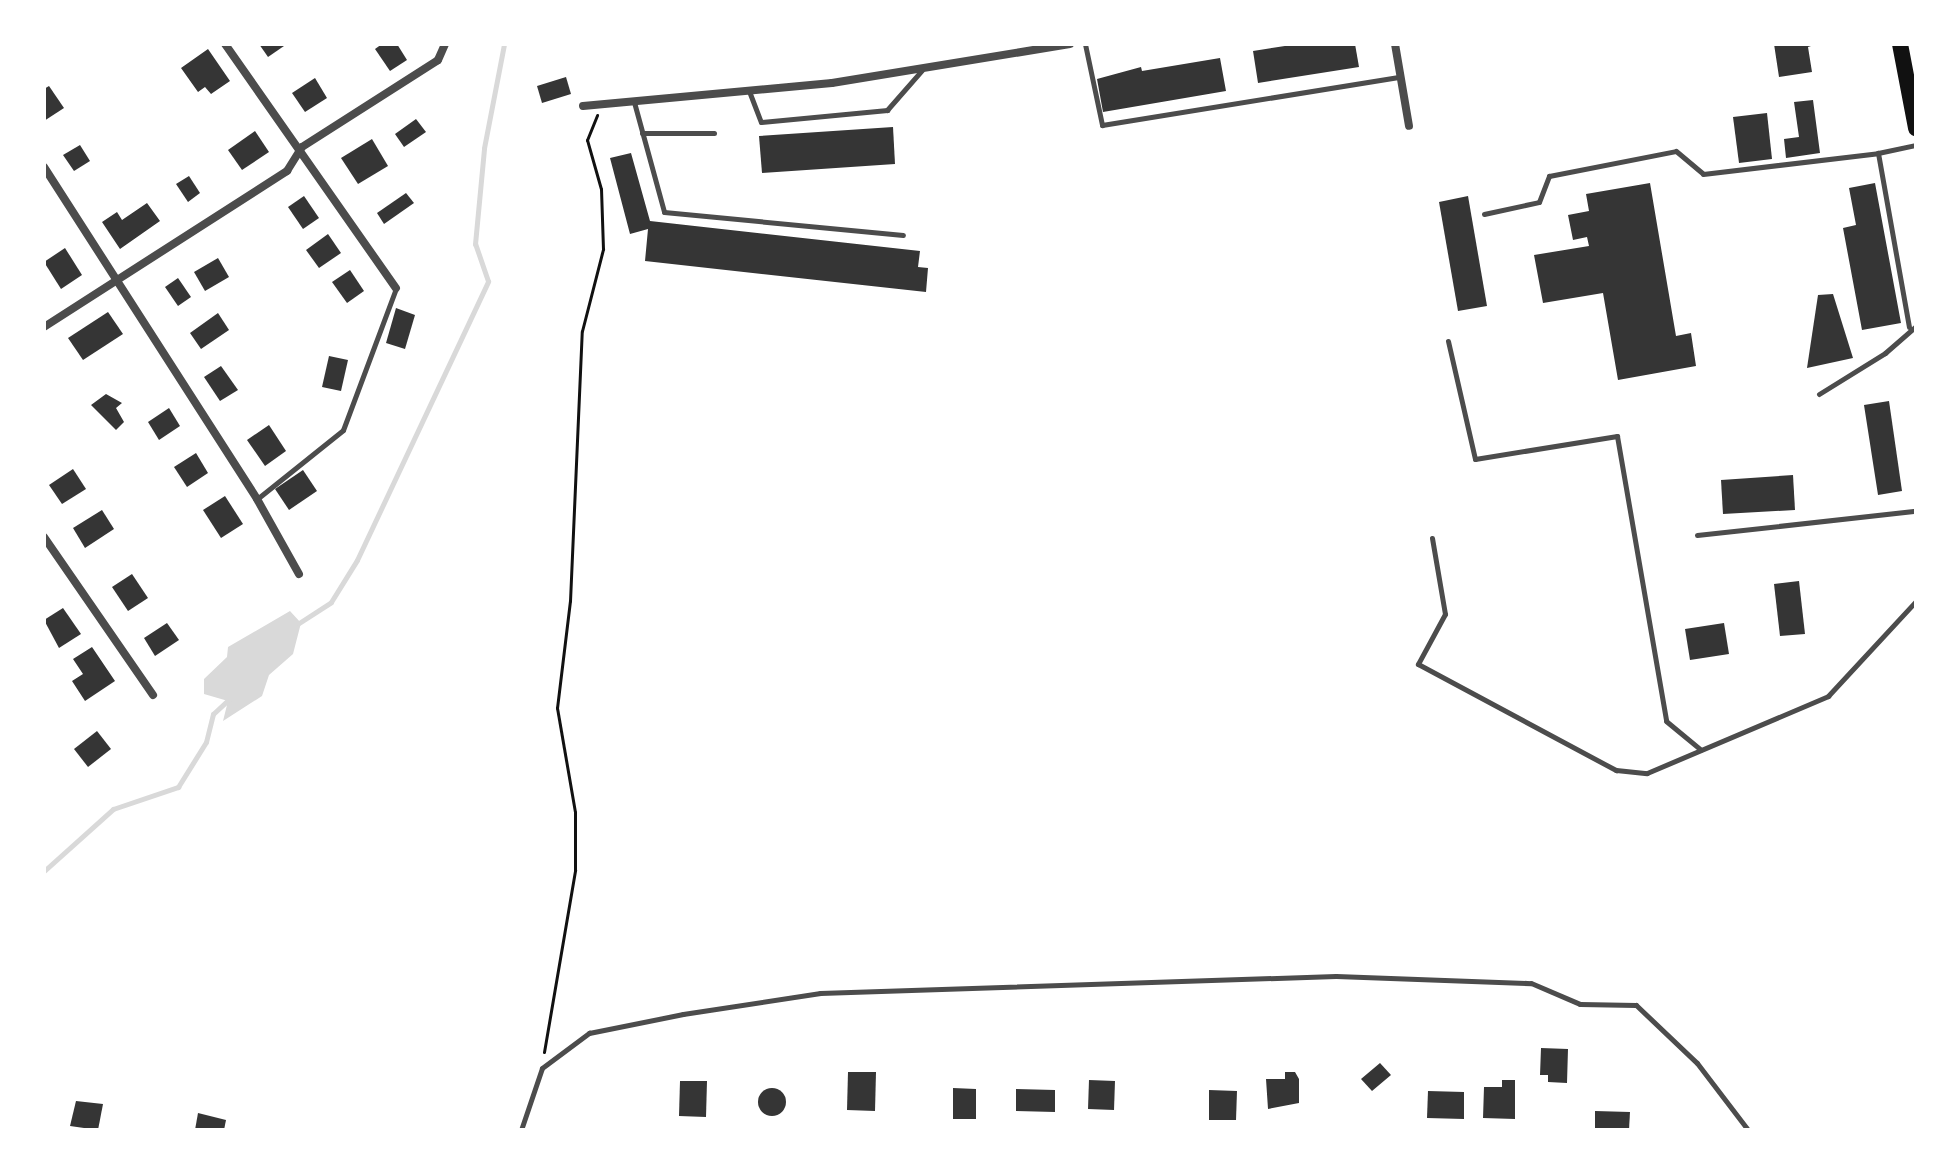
<!DOCTYPE html>
<style>
body{margin:0}
#map{position:relative;width:1960px;height:1174px;overflow:hidden;background:#fff;font-family:"Open Sans",sans-serif}
div>[style]{position:absolute}
.water>*{inset:0;background:#d9d9d9}
.stream>*{height:5px;margin:-2.5px;padding:0 2.5px;transform-origin:2.5px;border-radius:2.5px;background:#d9d9d9}
.building>*{inset:0;background:#353535}
.round{border-radius:50%}
.path>*{height:3px;margin:-1.5px;padding:0 1.5px;transform-origin:1.5px;border-radius:1.5px;background:#111}
.service>*{height:5px;margin:-2.5px;padding:0 2.5px;transform-origin:2.5px;border-radius:2.5px;background:#4c4c4c}
.minor>*{height:8px;margin:-4px;padding:0 4px;transform-origin:4px;border-radius:4px;background:#4c4c4c}
.primary>*{height:16px;margin:-8px;padding:0 8px;transform-origin:8px;border-radius:8px;background:#111}
span{translate:-50% -50%;white-space:nowrap;text-align:center;line-height:1.15;-webkit-text-stroke:6px #fff;paint-order:stroke}
.frame{position:absolute;inset:0;border:46px solid #fff;pointer-events:none}
</style>
<div id="map">
<div class="water">
<i style="clip-path:polygon(290px 611px,301px 623px,293px 654px,269px 675px,262px 696px,223px 721px,228px 701px,204px 694px,204px 679px,227px 657px,228px 647px)"></i>
</div>
<div class="stream">
<i style="left:299px;top:623px;width:38px;rotate:-33deg"></i>
<i style="left:331px;top:602px;width:49px;rotate:-58.2deg"></i>
<i style="left:357px;top:560px;width:308px;rotate:-64.8deg"></i>
<i style="left:488px;top:281px;width:39px;rotate:-109deg"></i>
<i style="left:475px;top:244px;width:96px;rotate:-84.6deg"></i>
<i style="left:484px;top:148px;width:106px;rotate:-79.1deg"></i>
<i style="left:44px;top:871px;width:93px;rotate:-41.9deg"></i>
<i style="left:113px;top:809px;width:69px;rotate:-18.7deg"></i>
<i style="left:178px;top:787px;width:53px;rotate:-58.1deg"></i>
<i style="left:206px;top:742px;width:29px;rotate:-76deg"></i>
<i style="left:213px;top:714px;width:23px;rotate:-43deg"></i>
</div>
<div class="building">
<i style="clip-path:polygon(259px 44px,283px 44px,284px 46px,268px 57px)"></i>
<i style="clip-path:polygon(382px 44px,397px 44px,407px 60px,390px 71px,375px 49px)"></i>
<i style="clip-path:polygon(1298px 44px,1355px 44px,1359px 67px,1258px 83px,1253px 51px)"></i>
<i style="clip-path:polygon(1774px 44px,1817px 44px,1808px 47px,1812px 72px,1779px 77px)"></i>
<i style="clip-path:polygon(208px 49px,230px 81px,211px 94px,205px 87px,198px 92px,181px 68px)"></i>
<i style="clip-path:polygon(1220px 58px,1226px 91px,1103px 112px,1097px 79px,1141px 67px,1142px 71px)"></i>
<i style="clip-path:polygon(566px 77px,571px 94px,542px 103px,537px 86px)"></i>
<i style="clip-path:polygon(315px 78px,327px 98px,305px 112px,292px 93px)"></i>
<i style="clip-path:polygon(49px 86px,64px 108px,44px 121px,44px 89px)"></i>
<i style="clip-path:polygon(1813px 100px,1820px 153px,1786px 158px,1784px 139px,1799px 137px,1794px 102px)"></i>
<i style="clip-path:polygon(1767px 113px,1772px 159px,1739px 163px,1733px 117px)"></i>
<i style="clip-path:polygon(416px 119px,426px 132px,404px 147px,395px 134px)"></i>
<i style="clip-path:polygon(893px 127px,895px 164px,762px 173px,759px 136px)"></i>
<i style="clip-path:polygon(255px 131px,269px 152px,242px 170px,228px 150px)"></i>
<i style="clip-path:polygon(372px 139px,388px 166px,358px 184px,341px 158px)"></i>
<i style="clip-path:polygon(80px 145px,90px 161px,74px 171px,63px 155px)"></i>
<i style="clip-path:polygon(631px 153px,650px 221px,920px 251px,918px 267px,928px 268px,926px 292px,645px 261px,648px 229px,630px 234px,610px 158px)"></i>
<i style="clip-path:polygon(189px 176px,200px 193px,188px 202px,176px 184px)"></i>
<i style="clip-path:polygon(1650px 183px,1676px 336px,1691px 333px,1696px 366px,1618px 380px,1603px 293px,1543px 303px,1534px 255px,1589px 246px,1587px 237px,1573px 240px,1568px 215px,1589px 211px,1586px 194px)"></i>
<i style="clip-path:polygon(1875px 183px,1901px 323px,1862px 330px,1843px 228px,1856px 225px,1849px 188px)"></i>
<i style="clip-path:polygon(406px 193px,414px 203px,384px 224px,377px 213px)"></i>
<i style="clip-path:polygon(304px 196px,319px 218px,303px 229px,288px 207px)"></i>
<i style="clip-path:polygon(1468px 196px,1487px 306px,1458px 311px,1439px 202px)"></i>
<i style="clip-path:polygon(147px 203px,160px 221px,120px 249px,102px 222px,117px 212px,122px 220px)"></i>
<i style="clip-path:polygon(328px 234px,341px 253px,319px 268px,306px 250px)"></i>
<i style="clip-path:polygon(65px 248px,82px 275px,61px 289px,44px 262px)"></i>
<i style="clip-path:polygon(218px 258px,229px 277px,205px 291px,194px 272px)"></i>
<i style="clip-path:polygon(350px 270px,364px 291px,347px 303px,332px 282px)"></i>
<i style="clip-path:polygon(178px 278px,191px 297px,178px 306px,165px 287px)"></i>
<i style="clip-path:polygon(1833px 294px,1853px 358px,1807px 368px,1818px 295px)"></i>
<i style="clip-path:polygon(396px 308px,415px 315px,405px 349px,386px 343px)"></i>
<i style="clip-path:polygon(108px 312px,123px 334px,83px 360px,68px 338px)"></i>
<i style="clip-path:polygon(218px 313px,229px 330px,201px 349px,190px 333px)"></i>
<i style="clip-path:polygon(329px 356px,348px 360px,341px 391px,322px 387px)"></i>
<i style="clip-path:polygon(221px 366px,238px 390px,220px 401px,204px 377px)"></i>
<i style="clip-path:polygon(106px 394px,122px 403px,116px 408px,124px 422px,116px 430px,91px 405px)"></i>
<i style="clip-path:polygon(1889px 401px,1902px 491px,1878px 495px,1864px 405px)"></i>
<i style="clip-path:polygon(169px 408px,180px 426px,159px 440px,148px 422px)"></i>
<i style="clip-path:polygon(269px 425px,286px 451px,265px 466px,247px 440px)"></i>
<i style="clip-path:polygon(196px 453px,208px 473px,187px 487px,174px 467px)"></i>
<i style="clip-path:polygon(73px 469px,86px 489px,62px 504px,49px 485px)"></i>
<i style="clip-path:polygon(303px 470px,317px 491px,289px 510px,275px 489px)"></i>
<i style="clip-path:polygon(1793px 475px,1795px 510px,1723px 514px,1721px 480px)"></i>
<i style="clip-path:polygon(225px 496px,243px 524px,221px 538px,203px 510px)"></i>
<i style="clip-path:polygon(102px 510px,114px 529px,85px 548px,73px 528px)"></i>
<i style="clip-path:polygon(132px 574px,148px 598px,128px 611px,112px 587px)"></i>
<i style="clip-path:polygon(1799px 581px,1805px 634px,1780px 636px,1774px 584px)"></i>
<i style="clip-path:polygon(63px 608px,81px 634px,59px 648px,44px 620px)"></i>
<i style="clip-path:polygon(167px 623px,179px 640px,155px 656px,144px 638px)"></i>
<i style="clip-path:polygon(1724px 623px,1729px 654px,1690px 660px,1685px 629px)"></i>
<i style="clip-path:polygon(92px 647px,115px 681px,85px 701px,72px 681px,83px 674px,73px 659px)"></i>
<i style="clip-path:polygon(97px 731px,111px 749px,88px 767px,74px 749px)"></i>
<i style="clip-path:polygon(1541px 1048px,1568px 1049px,1567px 1083px,1548px 1082px,1548px 1075px,1540px 1075px)"></i>
<i style="clip-path:polygon(1380px 1063px,1391px 1075px,1372px 1091px,1361px 1079px)"></i>
<i style="clip-path:polygon(848px 1072px,876px 1072px,875px 1111px,847px 1110px)"></i>
<i style="clip-path:polygon(1285px 1072px,1295px 1072px,1299px 1079px,1299px 1103px,1268px 1109px,1266px 1079px,1285px 1079px)"></i>
<i style="clip-path:polygon(1089px 1080px,1115px 1081px,1114px 1110px,1088px 1109px)"></i>
<i style="clip-path:polygon(1502px 1080px,1515px 1080px,1515px 1119px,1483px 1118px,1484px 1087px,1502px 1087px)"></i>
<i style="clip-path:polygon(680px 1081px,707px 1081px,706px 1117px,679px 1116px)"></i>
<i style="clip-path:polygon(953px 1088px,976px 1089px,976px 1119px,953px 1119px)"></i>
<i class="round" style="left:758px;top:1088px;width:28px;height:28px"></i>
<i style="clip-path:polygon(1016px 1089px,1055px 1090px,1055px 1112px,1016px 1111px)"></i>
<i style="clip-path:polygon(1209px 1090px,1237px 1091px,1236px 1120px,1209px 1120px)"></i>
<i style="clip-path:polygon(1428px 1091px,1464px 1092px,1464px 1119px,1427px 1118px)"></i>
<i style="clip-path:polygon(76px 1101px,103px 1104px,98px 1130px,70px 1126px)"></i>
<i style="clip-path:polygon(1595px 1111px,1630px 1112px,1629px 1130px,1595px 1130px)"></i>
<i style="clip-path:polygon(198px 1113px,226px 1120px,224px 1130px,195px 1130px)"></i>
</div>
<div class="path">
<i style="left:544px;top:1052px;width:185px;rotate:-80.3deg"></i>
<i style="left:575px;top:870px;width:58px;rotate:-90deg"></i>
<i style="left:575px;top:812px;width:106px;rotate:-99.8deg"></i>
<i style="left:557px;top:708px;width:108px;rotate:-83.1deg"></i>
<i style="left:570px;top:601px;width:270px;rotate:-87.5deg"></i>
<i style="left:582px;top:331px;width:85px;rotate:-75.6deg"></i>
<i style="left:603px;top:249px;width:60px;rotate:-91.9deg"></i>
<i style="left:601px;top:189px;width:51px;rotate:-105.9deg"></i>
<i style="left:587px;top:140px;width:27px;rotate:-68deg"></i>
</div>
<div class="service">
<i style="left:1085px;top:44px;width:83px;rotate:78.1deg"></i>
<i style="left:1102px;top:125px;width:302px;rotate:-9.2deg"></i>
<i style="left:749px;top:91px;width:33px;rotate:69deg"></i>
<i style="left:761px;top:122px;width:127px;rotate:-5.4deg"></i>
<i style="left:887px;top:110px;width:53px;rotate:-48.8deg"></i>
<i style="left:634px;top:102px;width:114px;rotate:74.7deg"></i>
<i style="left:664px;top:212px;width:240px;rotate:5.5deg"></i>
<i style="left:642px;top:133px;width:72px"></i>
<i style="left:1484px;top:214px;width:56px;rotate:-12.3deg"></i>
<i style="left:1539px;top:202px;width:28px;rotate:-69deg"></i>
<i style="left:1549px;top:176px;width:129px;rotate:-11.1deg"></i>
<i style="left:1676px;top:151px;width:35px;rotate:40deg"></i>
<i style="left:1703px;top:174px;width:176px;rotate:-6.8deg"></i>
<i style="left:1909px;top:327px;width:177px;rotate:-100.1deg"></i>
<i style="left:1878px;top:153px;width:39px;rotate:-12deg"></i>
<i style="left:1448px;top:341px;width:121px;rotate:77.1deg"></i>
<i style="left:1475px;top:459px;width:144px;rotate:-9.2deg"></i>
<i style="left:1617px;top:436px;width:289px;rotate:80.2deg"></i>
<i style="left:1666px;top:721px;width:45px;rotate:39.6deg"></i>
<i style="left:1819px;top:394px;width:78px;rotate:-31.8deg"></i>
<i style="left:1885px;top:353px;width:41px;rotate:-41.1deg"></i>
<i style="left:257px;top:499px;width:110px;rotate:-38.7deg"></i>
<i style="left:343px;top:430px;width:152px;rotate:-69.5deg"></i>
<i style="left:1697px;top:535px;width:220px;rotate:-6.3deg"></i>
<i style="left:1432px;top:538px;width:77px;rotate:80.3deg"></i>
<i style="left:1445px;top:614px;width:57px;rotate:118.4deg"></i>
<i style="left:1418px;top:664px;width:225px;rotate:28.2deg"></i>
<i style="left:1616px;top:770px;width:31px;rotate:6deg"></i>
<i style="left:1647px;top:773px;width:197px;rotate:-23deg"></i>
<i style="left:1828px;top:696px;width:129px;rotate:-47.2deg"></i>
<i style="left:521px;top:1130px;width:65px;rotate:-71.3deg"></i>
<i style="left:542px;top:1068px;width:59px;rotate:-36.7deg"></i>
<i style="left:589px;top:1033px;width:96px;rotate:-11.4deg"></i>
<i style="left:683px;top:1014px;width:139px;rotate:-8.7deg"></i>
<i style="left:820px;top:993px;width:516px;rotate:-1.89deg"></i>
<i style="left:1336px;top:976px;width:195px;rotate:2.1deg"></i>
<i style="left:1531px;top:983px;width:53px;rotate:23.2deg"></i>
<i style="left:1580px;top:1004px;width:56px;rotate:1deg"></i>
<i style="left:1636px;top:1005px;width:84px;rotate:43.6deg"></i>
<i style="left:1697px;top:1063px;width:84px;rotate:52.7deg"></i>
</div>
<div class="minor">
<i style="left:225px;top:44px;width:298px;rotate:55deg"></i>
<i style="left:1395px;top:44px;width:83px;rotate:80.3deg"></i>
<i style="left:583px;top:106px;width:250px;rotate:-5.3deg"></i>
<i style="left:832px;top:83px;width:241px;rotate:-9.3deg"></i>
<i style="left:44px;top:167px;width:394px;rotate:57.3deg"></i>
<i style="left:257px;top:499px;width:86px;rotate:60.8deg"></i>
<i style="left:44px;top:327px;width:289px;rotate:-32.7deg"></i>
<i style="left:287px;top:171px;width:28px;rotate:-58deg"></i>
<i style="left:302px;top:147px;width:161px;rotate:-32.6deg"></i>
<i style="left:438px;top:60px;width:17px;rotate:-66deg"></i>
<i style="left:44px;top:537px;width:192px;rotate:55.4deg"></i>
</div>
<div class="primary">
<i style="left:1900px;top:44px;width:86px;rotate:79.2deg"></i>
</div>
<div class="frame"></div>
</div>
